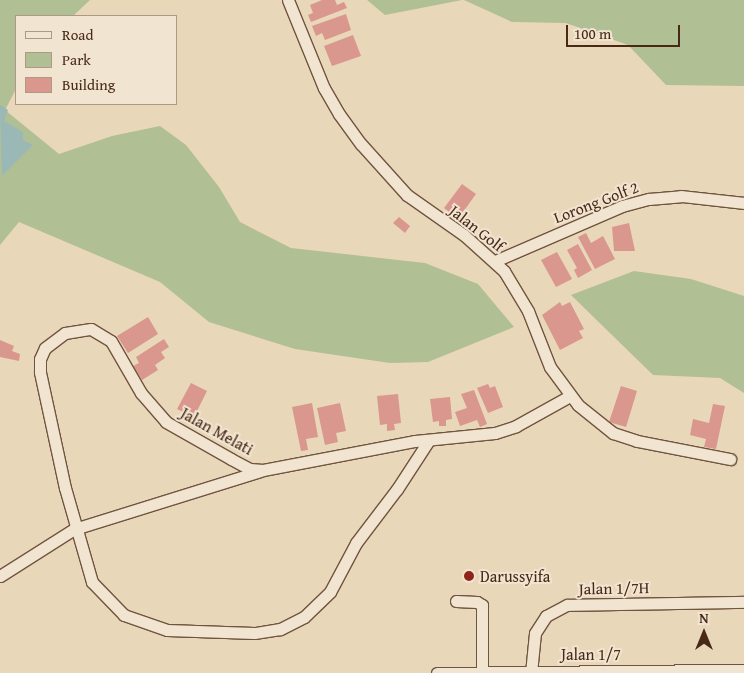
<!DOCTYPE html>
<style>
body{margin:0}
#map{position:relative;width:744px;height:673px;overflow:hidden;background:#e9d7ba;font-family:"Gentium Book Plus",serif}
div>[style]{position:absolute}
.green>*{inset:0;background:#b1bf94}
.water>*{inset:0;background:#99b8b6}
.building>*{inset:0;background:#d9978d}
.roads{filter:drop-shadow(1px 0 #71543f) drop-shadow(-1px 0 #71543f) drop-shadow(0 1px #71543f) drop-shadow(0 -1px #71543f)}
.minor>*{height:11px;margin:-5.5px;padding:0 5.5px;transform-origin:5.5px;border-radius:5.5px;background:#f1e5d2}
.dots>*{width:14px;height:14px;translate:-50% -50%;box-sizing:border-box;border:2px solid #f1e5d2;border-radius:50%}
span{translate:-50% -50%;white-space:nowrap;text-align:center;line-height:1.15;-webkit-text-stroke:4px #f1e5d2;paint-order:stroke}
.street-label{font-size:16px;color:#492816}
.poi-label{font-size:16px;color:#492816}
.left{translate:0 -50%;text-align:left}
.legend{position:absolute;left:15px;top:15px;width:162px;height:90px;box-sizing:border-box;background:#f1e5d2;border:1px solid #ae9987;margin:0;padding:6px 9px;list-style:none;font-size:15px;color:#492816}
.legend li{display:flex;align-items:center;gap:10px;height:25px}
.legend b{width:25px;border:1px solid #ae9987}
.north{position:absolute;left:679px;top:608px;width:50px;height:50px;-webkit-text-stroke:4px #f1e5d2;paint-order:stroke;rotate:0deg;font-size:14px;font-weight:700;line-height:20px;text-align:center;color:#492816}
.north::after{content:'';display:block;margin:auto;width:18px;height:22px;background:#492816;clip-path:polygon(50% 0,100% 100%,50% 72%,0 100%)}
.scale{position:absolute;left:566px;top:25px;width:114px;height:22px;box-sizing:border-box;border:2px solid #492816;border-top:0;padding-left:6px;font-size:15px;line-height:18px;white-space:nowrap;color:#492816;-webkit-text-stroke:4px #f1e5d2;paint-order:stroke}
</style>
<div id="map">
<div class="green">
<i style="clip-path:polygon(0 0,90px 0,73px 16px,16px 16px,16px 89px,5px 110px,59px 154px,112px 136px,160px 126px,186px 145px,219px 187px,240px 222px,291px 248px,425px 263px,478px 284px,514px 327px,428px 362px,390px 363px,295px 349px,209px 322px,160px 282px,19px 222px,0 245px)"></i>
<i style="clip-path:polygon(367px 0,462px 0,385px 15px)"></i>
<i style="clip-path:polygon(464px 0,744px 0,744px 86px,666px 85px,628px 45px,566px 23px,512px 22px)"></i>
<i style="clip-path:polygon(634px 271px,691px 279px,744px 296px,744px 393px,720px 378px,653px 375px,571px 295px)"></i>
</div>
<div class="water">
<i style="clip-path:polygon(0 105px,8px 110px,4px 121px,23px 132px,23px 140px,33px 145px,2px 176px)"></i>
</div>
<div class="building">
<i style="clip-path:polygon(322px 0,335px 0,337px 5px,344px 2px,347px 8px,311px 22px,308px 15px,313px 13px,310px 5px)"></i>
<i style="clip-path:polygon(346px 14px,351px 30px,325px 40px,322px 33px,316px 36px,312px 26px)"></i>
<i style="clip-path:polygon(353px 35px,361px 56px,332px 66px,324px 46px)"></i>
<i style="clip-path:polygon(462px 184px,476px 194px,458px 219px,444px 208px)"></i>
<i style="clip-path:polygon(399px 217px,410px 226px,405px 233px,393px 223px)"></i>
<i style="clip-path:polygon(629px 223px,635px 251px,614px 251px,612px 227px)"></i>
<i style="clip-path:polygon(586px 233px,591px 243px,603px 236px,615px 259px,595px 269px,578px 237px)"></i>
<i style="clip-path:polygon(578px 244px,592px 270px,578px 278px,574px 270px,577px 268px,567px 250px)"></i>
<i style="clip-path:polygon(557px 252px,572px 279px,556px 287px,541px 260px)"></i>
<i style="clip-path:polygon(560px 302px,562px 306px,570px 302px,584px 329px,579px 331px,583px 338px,560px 350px,542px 315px)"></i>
<i style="clip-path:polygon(148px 317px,158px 334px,128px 353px,117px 336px)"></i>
<i style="clip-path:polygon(164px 339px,169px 347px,161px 352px,165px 358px,155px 365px,158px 370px,142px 380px,133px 366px,139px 363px,136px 357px)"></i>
<i style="clip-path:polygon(0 340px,14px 346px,12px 351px,20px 354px,19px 361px,0 357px)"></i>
<i style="clip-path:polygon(191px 383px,207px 391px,194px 417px,177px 409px)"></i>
<i style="clip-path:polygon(488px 384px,490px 388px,495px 386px,503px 407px,488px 413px,477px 388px)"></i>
<i style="clip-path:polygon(621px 386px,637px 391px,626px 427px,609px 422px)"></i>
<i style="clip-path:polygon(474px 390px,487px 424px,480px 427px,477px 420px,460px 426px,455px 412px,467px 408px,461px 394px)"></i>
<i style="clip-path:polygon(398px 394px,401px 423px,394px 424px,395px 430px,387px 431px,387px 424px,380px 425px,377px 396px)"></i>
<i style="clip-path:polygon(450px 397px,452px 419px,446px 420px,446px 426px,439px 426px,439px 421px,433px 422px,430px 399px)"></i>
<i style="clip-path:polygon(312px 403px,318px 437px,306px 439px,308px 450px,301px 451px,292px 407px)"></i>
<i style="clip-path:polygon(340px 403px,346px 431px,336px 433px,338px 442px,325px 445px,317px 408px)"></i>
<i style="clip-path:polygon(713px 404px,725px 406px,716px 449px,704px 447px,706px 439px,690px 435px,693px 419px,709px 423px)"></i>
</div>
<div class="roads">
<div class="minor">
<i style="left:288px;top:0;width:95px;rotate:67.8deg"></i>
<i style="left:324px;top:88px;width:30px;rotate:60deg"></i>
<i style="left:339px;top:114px;width:37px;rotate:54deg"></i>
<i style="left:361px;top:144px;width:69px;rotate:48deg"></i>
<i style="left:407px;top:195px;width:70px;rotate:35.1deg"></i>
<i style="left:464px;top:235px;width:54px;rotate:42deg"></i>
<i style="left:504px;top:271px;width:47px;rotate:59deg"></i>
<i style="left:528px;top:311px;width:60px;rotate:68.6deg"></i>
<i style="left:550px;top:367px;width:47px;rotate:53.6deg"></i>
<i style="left:578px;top:405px;width:45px;rotate:38.7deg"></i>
<i style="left:613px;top:433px;width:25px;rotate:18deg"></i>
<i style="left:637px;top:441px;width:95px;rotate:11deg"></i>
<i style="left:495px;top:261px;width:138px;rotate:-23.4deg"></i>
<i style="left:622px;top:206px;width:28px;rotate:-15deg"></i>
<i style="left:649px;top:199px;width:32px;rotate:-5deg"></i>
<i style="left:681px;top:196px;width:63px;rotate:6.3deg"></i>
<i style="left:429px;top:440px;width:59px;rotate:123.1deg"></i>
<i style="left:397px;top:489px;width:68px;rotate:127.2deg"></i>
<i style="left:356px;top:543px;width:55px;rotate:118deg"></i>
<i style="left:330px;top:592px;width:36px;rotate:136deg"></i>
<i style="left:304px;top:617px;width:27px;rotate:153deg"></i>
<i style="left:280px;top:629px;width:26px;rotate:171deg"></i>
<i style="left:254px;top:633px;width:87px;rotate:-178deg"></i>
<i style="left:167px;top:630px;width:46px;rotate:-160.8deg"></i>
<i style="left:124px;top:615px;width:46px;rotate:-134.1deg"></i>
<i style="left:92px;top:582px;width:98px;rotate:-106deg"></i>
<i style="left:65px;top:488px;width:119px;rotate:-102.2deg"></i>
<i style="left:40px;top:372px;width:13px;rotate:-90deg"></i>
<i style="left:40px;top:359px;width:12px;rotate:-66deg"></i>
<i style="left:45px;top:348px;width:25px;rotate:-37deg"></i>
<i style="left:65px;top:333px;width:26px;rotate:-9deg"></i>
<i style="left:91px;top:329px;width:23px;rotate:31deg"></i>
<i style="left:111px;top:341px;width:60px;rotate:60deg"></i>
<i style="left:141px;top:393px;width:38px;rotate:49deg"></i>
<i style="left:166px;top:422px;width:75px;rotate:29.6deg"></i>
<i style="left:231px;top:459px;width:21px;rotate:28deg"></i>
<i style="left:250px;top:469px;width:13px;rotate:4deg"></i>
<i style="left:263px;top:470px;width:155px;rotate:-10.8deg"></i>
<i style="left:415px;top:441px;width:80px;rotate:-5.7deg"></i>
<i style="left:495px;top:433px;width:22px;rotate:-18deg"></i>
<i style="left:516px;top:426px;width:62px;rotate:-29.1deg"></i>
<i style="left:0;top:576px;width:88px;rotate:-32.4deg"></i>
<i style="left:74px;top:529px;width:195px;rotate:-17.3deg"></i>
<i style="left:456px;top:601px;width:21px;rotate:3deg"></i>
<i style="left:477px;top:602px;width:6px;rotate:31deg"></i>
<i style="left:482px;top:605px;width:66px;rotate:90deg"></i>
<i style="left:437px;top:673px;width:307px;rotate:-0.6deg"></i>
<i style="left:531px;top:673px;width:40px;rotate:-84.3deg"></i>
<i style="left:535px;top:633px;width:20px;rotate:-57deg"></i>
<i style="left:546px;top:616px;width:24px;rotate:-28deg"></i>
<i style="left:567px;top:605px;width:177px;rotate:-1deg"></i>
</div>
</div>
<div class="dots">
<i style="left:469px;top:576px;background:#8f2418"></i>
</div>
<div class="street-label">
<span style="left:596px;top:202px;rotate:-21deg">Lorong Golf 2</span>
<span style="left:477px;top:228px;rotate:38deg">Jalan Golf</span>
<span style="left:217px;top:431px;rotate:29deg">Jalan Melati</span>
<span style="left:614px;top:588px;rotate:-1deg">Jalan 1/7H</span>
<span style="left:591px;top:654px">Jalan 1/7</span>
</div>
<div class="poi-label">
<span class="left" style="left:480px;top:576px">Darussyifa</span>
</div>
<ul class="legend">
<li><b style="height:6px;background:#f1e5d2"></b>Road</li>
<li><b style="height:14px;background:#b1bf94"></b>Park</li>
<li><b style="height:14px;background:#d9978d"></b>Building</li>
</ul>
<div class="north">N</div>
<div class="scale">100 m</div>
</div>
